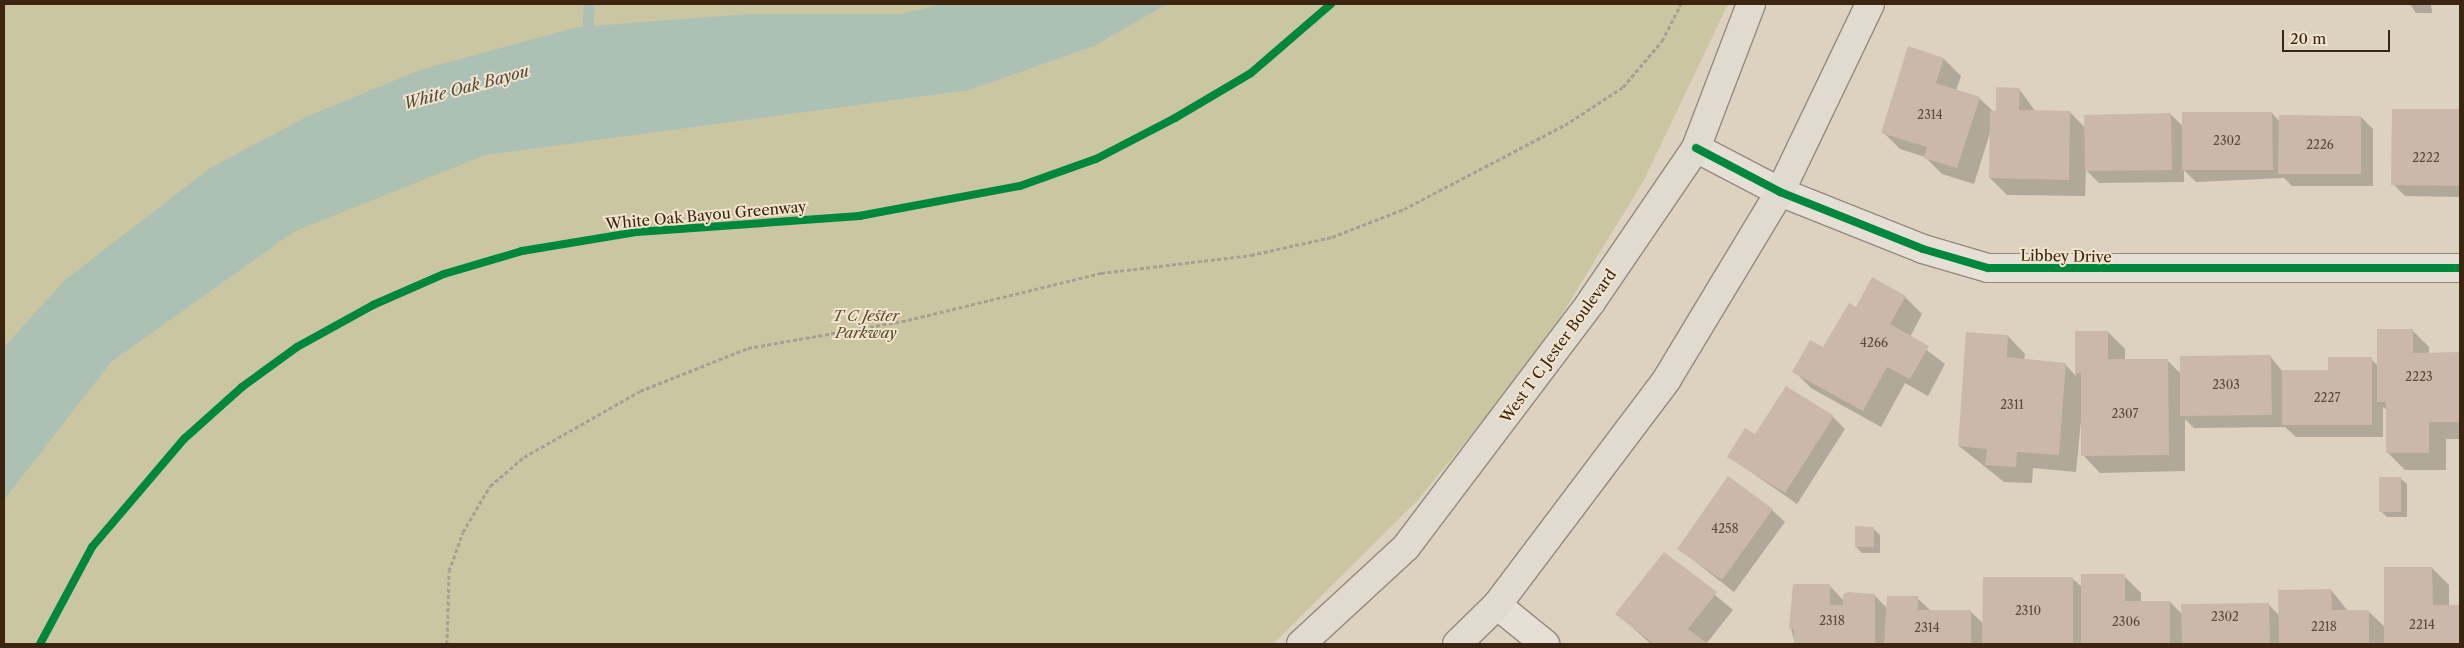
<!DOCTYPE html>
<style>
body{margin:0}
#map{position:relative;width:2464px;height:648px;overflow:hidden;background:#ddd2c0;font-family:"Libre Caslon Text",serif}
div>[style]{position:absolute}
.green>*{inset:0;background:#cbc6a2}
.water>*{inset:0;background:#acc0b4}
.shadow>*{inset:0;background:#0003}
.stream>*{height:11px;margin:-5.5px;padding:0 5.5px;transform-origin:5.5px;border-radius:5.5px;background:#acc0b4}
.building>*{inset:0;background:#cbb8aa}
.path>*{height:3px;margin-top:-1.5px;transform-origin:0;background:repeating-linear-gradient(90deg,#a69f96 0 4px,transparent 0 6.5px)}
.roads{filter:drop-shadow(1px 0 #938a7e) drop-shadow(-1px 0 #938a7e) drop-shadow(0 1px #938a7e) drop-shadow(0 -1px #938a7e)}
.minor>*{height:28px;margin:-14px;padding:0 14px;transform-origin:14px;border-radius:14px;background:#e5dfd5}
.major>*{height:28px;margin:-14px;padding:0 14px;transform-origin:14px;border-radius:14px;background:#e0dacf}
.cycleway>*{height:8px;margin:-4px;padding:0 4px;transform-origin:4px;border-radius:4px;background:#00873e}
span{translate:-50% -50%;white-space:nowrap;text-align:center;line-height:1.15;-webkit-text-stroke:4px #f1e4ce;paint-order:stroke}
.number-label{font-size:12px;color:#5f4936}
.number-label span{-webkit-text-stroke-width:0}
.street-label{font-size:15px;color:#3b2410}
.park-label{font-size:15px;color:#5b4a2e;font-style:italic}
.water-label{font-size:16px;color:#524938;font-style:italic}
.frame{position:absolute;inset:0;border:5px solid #3b2410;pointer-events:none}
.scale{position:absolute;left:2282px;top:30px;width:108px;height:22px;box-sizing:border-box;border:2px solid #3b2410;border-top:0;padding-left:6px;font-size:15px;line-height:18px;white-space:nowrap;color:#3b2410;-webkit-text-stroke:4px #f1e4ce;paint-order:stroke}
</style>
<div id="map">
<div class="green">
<i style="clip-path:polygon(4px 4px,1728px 4px,1644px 180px,1561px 316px,1516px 380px,1417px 501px,1273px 644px,4px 644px)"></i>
</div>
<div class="water">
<i style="clip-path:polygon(944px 4px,1167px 4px,1094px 46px,969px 90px,485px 155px,295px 231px,111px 362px,4px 500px,4px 347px,65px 280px,210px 168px,308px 116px,420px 70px,578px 27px,749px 14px,900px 14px)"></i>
</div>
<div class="shadow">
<i style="clip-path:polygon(2410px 4px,2431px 4px,2432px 13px,2416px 13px)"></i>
<i style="clip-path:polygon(1944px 59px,1961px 76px,1956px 91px,1979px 98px,1994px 112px,2019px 89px,2036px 112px,2070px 112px,2085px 128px,2170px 114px,2184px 127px,2272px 113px,2280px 122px,2361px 117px,2373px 129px,2373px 186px,2292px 186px,2284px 178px,2196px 182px,2184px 170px,2184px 182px,2099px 183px,2086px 170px,2085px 196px,2007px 195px,1990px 178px,1990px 133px,1974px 184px,1942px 174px,1925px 157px,1900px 149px,1883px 132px)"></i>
<i style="clip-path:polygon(2394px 110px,2460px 111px,2460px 197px,2405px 196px,2393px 184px)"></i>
<i style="clip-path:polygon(1905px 297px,1922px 314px,1910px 337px,1945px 364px,1928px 396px,1905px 383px,1881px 427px,1811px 388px,1794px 371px,1823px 349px,1857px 308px)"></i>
<i style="clip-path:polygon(2412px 330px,2429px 347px,2429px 354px,2460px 353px,2460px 439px,2446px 439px,2446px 470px,2405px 470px,2387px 452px,2387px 410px,2383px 407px,2383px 437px,2296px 437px,2285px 427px,2194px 428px,2185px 419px,2185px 471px,2100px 473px,2083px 455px,2082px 411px,2076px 472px,2033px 468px,2032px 483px,2004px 482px,1959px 446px,2008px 336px,2025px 354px,2024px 360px,2065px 364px,2076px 376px,2076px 332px,2108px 332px,2125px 349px,2125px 360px,2167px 360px,2181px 374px,2270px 356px,2283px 372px,2330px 372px,2371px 359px,2378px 366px)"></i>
<i style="clip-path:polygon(1833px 417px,1845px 429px,1797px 504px,1728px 456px,1755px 436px)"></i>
<i style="clip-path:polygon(2400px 478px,2407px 484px,2407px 517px,2387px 517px,2381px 511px)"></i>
<i style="clip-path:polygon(1772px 510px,1785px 522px,1734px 592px,1678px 548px)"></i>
<i style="clip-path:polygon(1873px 528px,1880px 535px,1880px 553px,1862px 553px,1856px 547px)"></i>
<i style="clip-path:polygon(1665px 553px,1733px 610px,1706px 644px,1651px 644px,1617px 614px)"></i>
<i style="clip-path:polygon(2432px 568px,2449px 585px,2449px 606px,2460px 606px,2460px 644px,1795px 644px,1791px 628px,1830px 586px,1844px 601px,1874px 595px,1888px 609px,1917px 598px,1930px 610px,1970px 611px,1984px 624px,2073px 579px,2083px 588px,2124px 576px,2141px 593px,2141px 602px,2170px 602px,2183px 615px,2268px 604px,2280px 616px,2331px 590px,2348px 611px,2368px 611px,2385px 627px)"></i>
</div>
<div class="stream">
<i style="left:587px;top:39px;width:35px;rotate:-87deg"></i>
</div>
<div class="building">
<i style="clip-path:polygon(1908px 46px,1944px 58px,1936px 83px,1980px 97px,1957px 168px,1924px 158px,1927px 147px,1881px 133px)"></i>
<i style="clip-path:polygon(1996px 87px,2020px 88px,2019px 110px,2070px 111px,2069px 180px,1989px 178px,1990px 111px,1996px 111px)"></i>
<i style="clip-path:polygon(2392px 109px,2460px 109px,2459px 186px,2391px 185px)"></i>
<i style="clip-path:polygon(2182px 112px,2272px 112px,2273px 170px,2182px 170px)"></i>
<i style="clip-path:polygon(2171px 113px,2172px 170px,2085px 171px,2084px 115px)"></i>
<i style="clip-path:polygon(2279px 115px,2361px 116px,2361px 174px,2278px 174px)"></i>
<i style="clip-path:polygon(1872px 277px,1906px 296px,1890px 324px,1929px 346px,1910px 379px,1887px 367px,1863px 411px,1792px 372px,1810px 340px,1823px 347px,1849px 303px,1856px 307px)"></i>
<i style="clip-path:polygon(2377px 329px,2413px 329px,2413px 353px,2460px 352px,2460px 422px,2429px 422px,2429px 453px,2386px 453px,2386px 402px,2377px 402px)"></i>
<i style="clip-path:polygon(2075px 331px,2108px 331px,2108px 359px,2168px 359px,2169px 455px,2081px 456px,2081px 373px,2075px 373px)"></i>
<i style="clip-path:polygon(1966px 332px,2008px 335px,2007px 357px,2066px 363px,2059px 455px,2017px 452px,2016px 467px,1985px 465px,1987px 449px,1958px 446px)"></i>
<i style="clip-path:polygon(2271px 355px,2272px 415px,2180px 416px,2180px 356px)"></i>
<i style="clip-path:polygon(2328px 357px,2372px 357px,2372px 425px,2282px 425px,2282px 370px,2328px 370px)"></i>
<i style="clip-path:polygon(1786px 386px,1834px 416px,1785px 493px,1727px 457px,1745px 428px,1755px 434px)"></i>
<i style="clip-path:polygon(1728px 476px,1773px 509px,1722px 580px,1677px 549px)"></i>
<i style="clip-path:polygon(2379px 477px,2401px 477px,2401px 512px,2379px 512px)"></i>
<i style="clip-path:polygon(1855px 526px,1874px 527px,1874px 547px,1855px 547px)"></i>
<i style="clip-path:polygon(1664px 552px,1717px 592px,1688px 629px,1708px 644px,1654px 644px,1615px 614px)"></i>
<i style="clip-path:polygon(2384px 567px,2432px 567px,2433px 605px,2460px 605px,2460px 644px,2384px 644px)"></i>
<i style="clip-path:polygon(2081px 574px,2125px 574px,2125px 601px,2170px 601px,2170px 644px,2081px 644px)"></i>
<i style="clip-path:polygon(1983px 577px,2073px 577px,2073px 644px,1982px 644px)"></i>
<i style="clip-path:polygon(1793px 584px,1830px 584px,1830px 605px,1843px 605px,1843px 594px,1848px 592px,1875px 594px,1875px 644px,1794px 644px,1794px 629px,1789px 629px)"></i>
<i style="clip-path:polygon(2331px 589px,2332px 610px,2369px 610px,2369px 644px,2279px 644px,2278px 590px)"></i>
<i style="clip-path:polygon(1887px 596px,1918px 596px,1918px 610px,1971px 610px,1971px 644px,1884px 644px)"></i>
<i style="clip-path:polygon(2269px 603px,2270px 644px,2182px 644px,2181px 604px)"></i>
</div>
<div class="path">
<i style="left:281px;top:644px;width:9px"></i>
<i style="left:447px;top:644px;width:73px;rotate:-88.4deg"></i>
<i style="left:449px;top:571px;width:41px;rotate:-70.3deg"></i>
<i style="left:463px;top:532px;width:53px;rotate:-59.6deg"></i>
<i style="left:490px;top:486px;width:45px;rotate:-40.5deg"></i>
<i style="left:524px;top:457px;width:133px;rotate:-29.6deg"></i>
<i style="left:640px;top:391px;width:116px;rotate:-21.7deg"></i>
<i style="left:748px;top:348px;width:162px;rotate:-9.9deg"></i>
<i style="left:908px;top:320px;width:199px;rotate:-13.7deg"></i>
<i style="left:1101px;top:273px;width:151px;rotate:-6.8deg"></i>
<i style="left:1251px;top:255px;width:83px;rotate:-12.5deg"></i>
<i style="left:1332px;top:237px;width:77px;rotate:-21.3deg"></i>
<i style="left:1404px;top:209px;width:182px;rotate:-27.6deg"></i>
<i style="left:1565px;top:125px;width:69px;rotate:-33.2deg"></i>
<i style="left:1623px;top:87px;width:60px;rotate:-49.7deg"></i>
<i style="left:1662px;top:41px;width:42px;rotate:-62.8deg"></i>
</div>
<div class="roads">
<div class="minor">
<i style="left:1696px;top:148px;width:95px;rotate:27.6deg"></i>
<i style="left:1780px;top:192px;width:154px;rotate:21.7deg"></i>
<i style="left:1923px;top:249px;width:68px;rotate:16.3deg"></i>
<i style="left:1988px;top:268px;width:472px"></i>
<i style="left:1497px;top:605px;width:62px;rotate:39.1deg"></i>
</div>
<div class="major">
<i style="left:1301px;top:644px;width:143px;rotate:-42.7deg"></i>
<i style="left:1406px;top:547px;width:307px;rotate:-52.9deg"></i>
<i style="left:1591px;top:302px;width:186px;rotate:-55.7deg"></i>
<i style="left:1696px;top:148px;width:154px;rotate:-69.1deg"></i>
<i style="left:1457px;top:644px;width:56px;rotate:-44.3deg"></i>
<i style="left:1497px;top:605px;width:283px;rotate:-53deg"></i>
<i style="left:1667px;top:379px;width:218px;rotate:-58.9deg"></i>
<i style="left:1780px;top:192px;width:208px;rotate:-64.4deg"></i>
</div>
</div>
<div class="cycleway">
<i style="left:1696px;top:148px;width:95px;rotate:27.6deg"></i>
<i style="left:1780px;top:192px;width:154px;rotate:21.7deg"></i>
<i style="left:1923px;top:249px;width:68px;rotate:16.3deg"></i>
<i style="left:1988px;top:268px;width:472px"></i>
<i style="left:40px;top:644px;width:110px;rotate:-61.8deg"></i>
<i style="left:92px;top:547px;width:142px;rotate:-49.6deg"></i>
<i style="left:184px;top:439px;width:78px;rotate:-41.9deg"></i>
<i style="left:242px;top:387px;width:68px;rotate:-36deg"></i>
<i style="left:297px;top:347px;width:87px;rotate:-28.9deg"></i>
<i style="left:373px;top:305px;width:77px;rotate:-23.6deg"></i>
<i style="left:444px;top:274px;width:81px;rotate:-16.4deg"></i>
<i style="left:522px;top:251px;width:117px;rotate:-9.4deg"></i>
<i style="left:637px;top:232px;width:223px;rotate:-4.1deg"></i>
<i style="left:859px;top:216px;width:164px;rotate:-10.6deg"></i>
<i style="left:1020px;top:186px;width:81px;rotate:-19.6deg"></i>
<i style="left:1096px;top:159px;width:89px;rotate:-27.4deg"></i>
<i style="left:1175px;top:118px;width:88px;rotate:-30.6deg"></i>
<i style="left:1251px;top:73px;width:106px;rotate:-40.8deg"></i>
</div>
<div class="number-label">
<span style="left:1930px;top:115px">2314</span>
<span style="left:2227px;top:141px">2302</span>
<span style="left:2320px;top:145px">2226</span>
<span style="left:2426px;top:158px">2222</span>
<span style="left:1874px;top:343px">4266</span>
<span style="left:2419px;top:377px">2223</span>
<span style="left:2226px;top:385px">2303</span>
<span style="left:2327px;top:398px">2227</span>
<span style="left:2012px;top:405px">2311</span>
<span style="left:2125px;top:414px">2307</span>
<span style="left:1725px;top:529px">4258</span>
<span style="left:2028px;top:611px">2310</span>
<span style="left:2225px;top:617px">2302</span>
<span style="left:1832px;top:621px">2318</span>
<span style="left:2126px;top:622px">2306</span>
<span style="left:2422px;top:625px">2214</span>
<span style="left:2324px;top:627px">2218</span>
<span style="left:1927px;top:628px">2314</span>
</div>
<div class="street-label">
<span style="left:706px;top:215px;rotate:-5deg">White Oak Bayou Greenway</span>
<span style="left:2066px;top:256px;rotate:1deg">Libbey Drive</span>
<span style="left:1558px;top:346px;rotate:-54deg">West T C Jester Boulevard</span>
</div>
<div class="park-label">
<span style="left:866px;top:324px">T C Jester<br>Parkway</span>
</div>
<div class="water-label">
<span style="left:466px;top:87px;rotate:-15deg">White Oak Bayou</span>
</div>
<div class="frame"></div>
<div class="scale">20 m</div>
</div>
